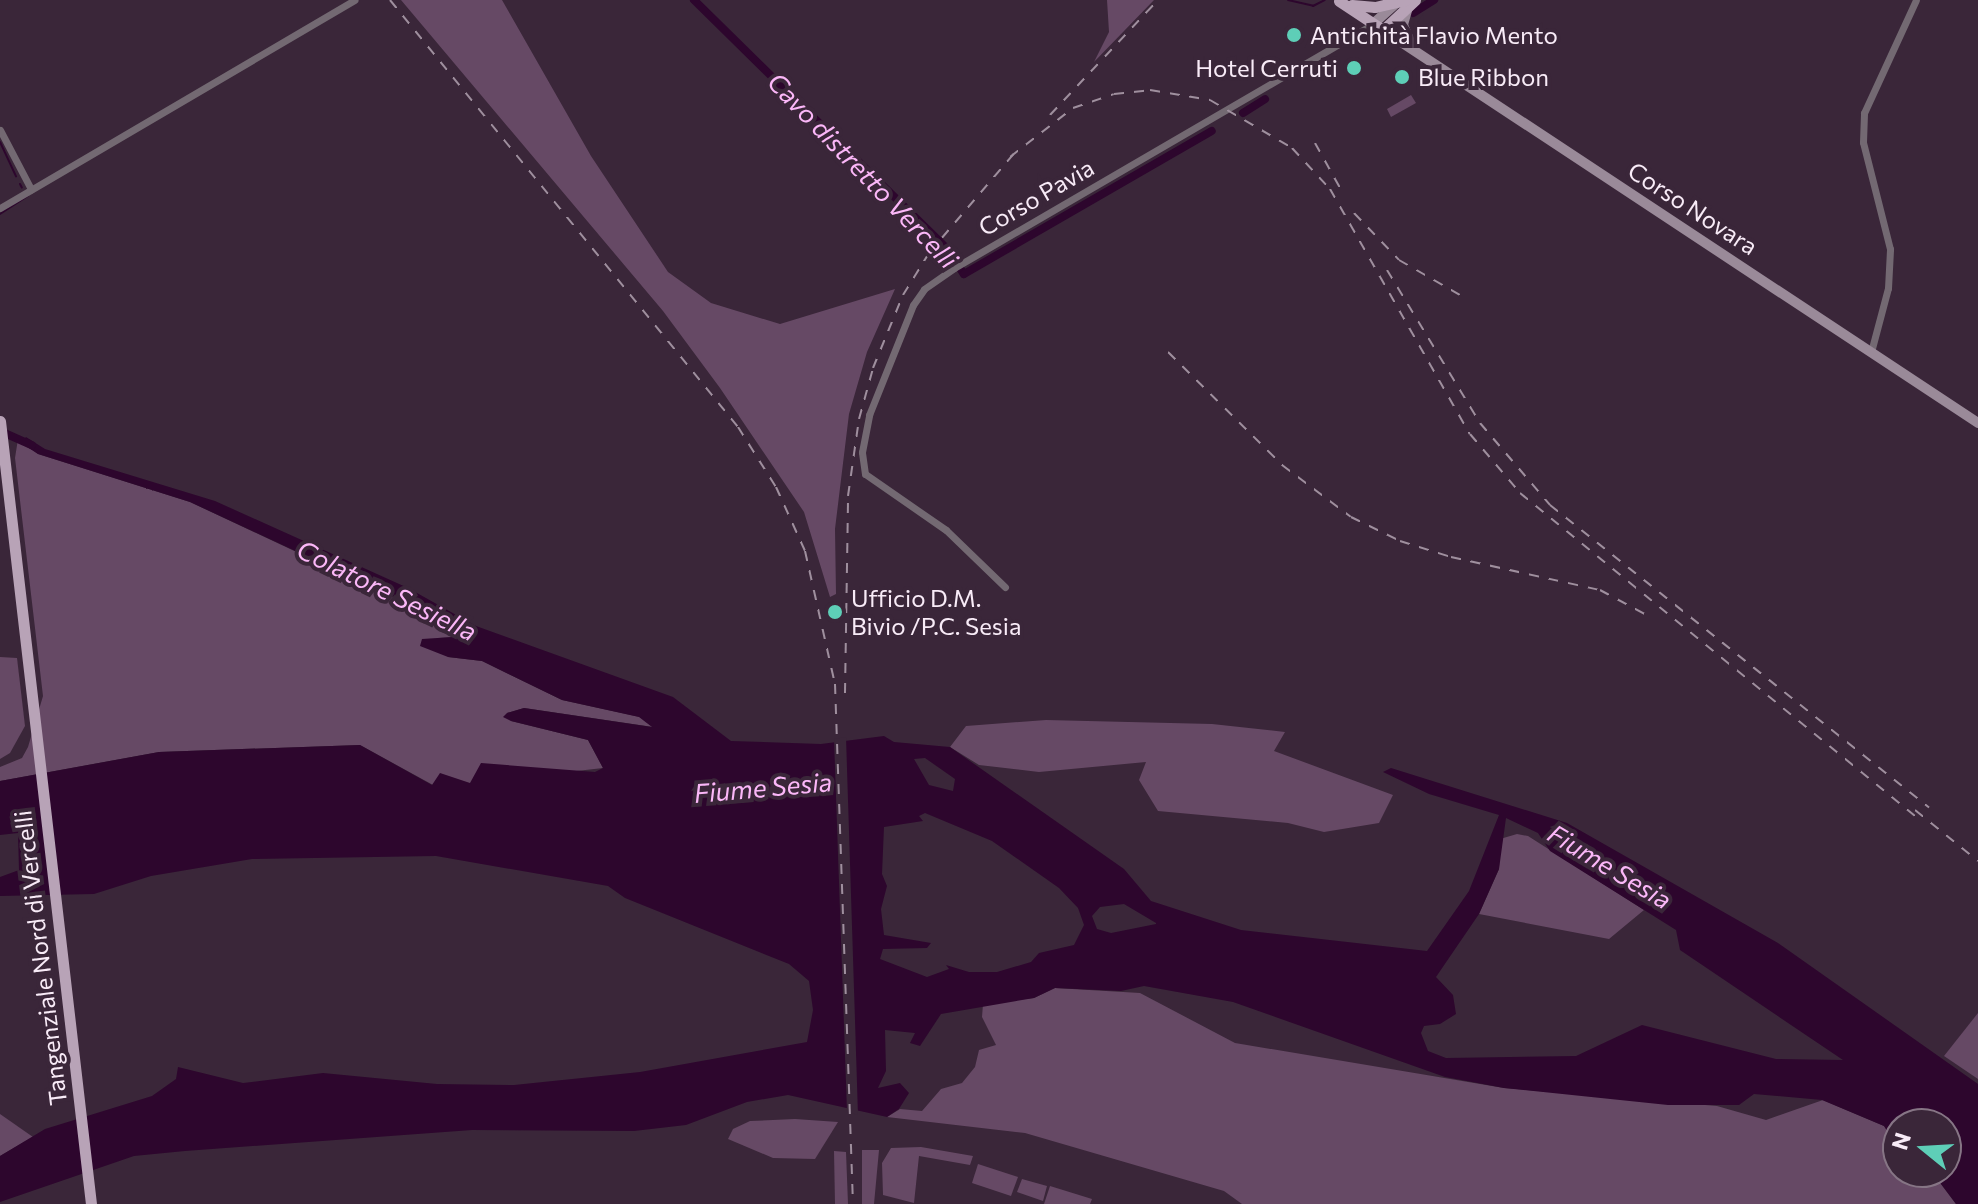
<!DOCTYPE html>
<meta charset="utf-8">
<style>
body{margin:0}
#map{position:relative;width:1978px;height:1204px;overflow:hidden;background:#3a2639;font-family:Commissioner,sans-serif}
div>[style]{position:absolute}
.green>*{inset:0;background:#664965}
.water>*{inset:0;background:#2d062d}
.pier>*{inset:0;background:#3a2639}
.stream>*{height:2px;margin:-1px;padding:0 1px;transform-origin:1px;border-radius:1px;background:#2d062d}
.canal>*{height:8px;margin:-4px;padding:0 4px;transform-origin:4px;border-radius:4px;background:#2d062d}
.minor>*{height:7px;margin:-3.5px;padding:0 3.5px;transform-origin:3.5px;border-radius:3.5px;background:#736972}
.secondary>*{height:10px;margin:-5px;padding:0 5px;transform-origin:5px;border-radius:5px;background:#9a8a99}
.primary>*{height:11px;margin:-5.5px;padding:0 5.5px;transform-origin:5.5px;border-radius:5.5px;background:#b8a3b7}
.rail>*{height:2px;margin-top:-1px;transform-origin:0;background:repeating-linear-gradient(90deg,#9f8f9e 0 10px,transparent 0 20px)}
.dots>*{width:22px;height:22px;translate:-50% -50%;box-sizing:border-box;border:4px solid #3a2639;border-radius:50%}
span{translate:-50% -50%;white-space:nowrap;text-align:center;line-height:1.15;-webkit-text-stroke:8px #3a2639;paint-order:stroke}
.poi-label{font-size:24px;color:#f8ebf7}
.left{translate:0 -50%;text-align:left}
.right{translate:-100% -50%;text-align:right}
.street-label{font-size:24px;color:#f8ebf7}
.water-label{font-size:26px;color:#fbb7f8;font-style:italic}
.north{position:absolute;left:1882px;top:1108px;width:80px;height:80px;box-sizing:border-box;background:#3a2639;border:2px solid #867585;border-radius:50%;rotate:288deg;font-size:22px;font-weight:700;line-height:32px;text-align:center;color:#f8ebf7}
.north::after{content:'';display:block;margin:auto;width:28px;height:36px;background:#5eceb7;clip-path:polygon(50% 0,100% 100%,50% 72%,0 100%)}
</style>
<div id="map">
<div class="green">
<i style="clip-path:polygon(401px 0,502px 0,591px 156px,668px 272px,711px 303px,780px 324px,895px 289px,867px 352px,849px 414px,835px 529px,836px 594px,830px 597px,804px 512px,720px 388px,663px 311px)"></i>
<i style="clip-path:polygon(1107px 0,1154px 0,1094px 62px,1109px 32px)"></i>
<i style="clip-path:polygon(1411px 95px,1416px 103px,1391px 117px,1387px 109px)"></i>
<i style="clip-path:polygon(18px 439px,38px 454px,190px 502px,392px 597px,454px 637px,439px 638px,448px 657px,482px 661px,562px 700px,640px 717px,653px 727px,524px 708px,507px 713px,511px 721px,588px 740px,603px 768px,470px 783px,433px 785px,360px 745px,159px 752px,0 781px,0 767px,22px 758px,28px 747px,43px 696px,15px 458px)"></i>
<i style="clip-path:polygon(0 657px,17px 658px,25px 726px,10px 753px,0 759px)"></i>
<i style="clip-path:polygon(1046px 720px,1212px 724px,1285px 732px,1274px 751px,1393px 795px,1379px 823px,1324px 832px,1288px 823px,1158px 811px,1139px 780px,1146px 762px,1039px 772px,979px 765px,950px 747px,966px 726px)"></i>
<i style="clip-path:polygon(1517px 834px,1528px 836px,1644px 910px,1609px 939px,1479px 914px,1499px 869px,1500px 839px)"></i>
<i style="clip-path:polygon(1055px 988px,1140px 993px,1235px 1043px,1504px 1088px,1717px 1106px,1766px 1120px,1823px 1100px,1884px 1126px,1898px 1147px,1898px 1172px,1932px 1172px,1956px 1204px,1242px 1204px,1224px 1191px,1025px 1133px,887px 1117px,900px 1109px,922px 1111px,941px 1089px,962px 1083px,975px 1067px,979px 1050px,996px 1045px,982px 1017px,983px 1004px,1034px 998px)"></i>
<i style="clip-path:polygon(1978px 1013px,1978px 1079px,1944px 1056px)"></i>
<i style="clip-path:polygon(0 1114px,33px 1137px,0 1156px)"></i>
<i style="clip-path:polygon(795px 1119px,838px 1122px,815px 1159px,773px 1158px,728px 1139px,733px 1129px,750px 1121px)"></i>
<i style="clip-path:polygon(921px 1147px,973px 1156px,970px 1165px,919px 1156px,914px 1203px,883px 1195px,882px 1163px,891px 1148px)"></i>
<i style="clip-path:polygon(862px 1150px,879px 1150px,874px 1204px,862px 1204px)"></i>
<i style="clip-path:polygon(834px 1151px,846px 1152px,848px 1204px,835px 1204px)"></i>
<i style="clip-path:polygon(978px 1164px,1018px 1177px,1011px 1196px,972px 1183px)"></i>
<i style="clip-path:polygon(1022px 1179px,1047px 1186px,1043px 1201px,1017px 1192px)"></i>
<i style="clip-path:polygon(1050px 1186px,1092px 1199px,1090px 1204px,1044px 1204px)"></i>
</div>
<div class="water">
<i style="clip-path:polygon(evenodd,26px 437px,45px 449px,215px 501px,408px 588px,476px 626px,673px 697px,731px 741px,821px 744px,884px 736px,894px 742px,950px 747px,1124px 869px,1151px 901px,1241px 930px,1427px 951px,1469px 891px,1499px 815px,1429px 794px,1383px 772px,1391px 768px,1567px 823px,1778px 943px,1978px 1084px,1978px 1204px,1956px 1204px,1932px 1172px,1946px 1172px,1946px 1124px,1898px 1124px,1898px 1147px,1884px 1126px,1822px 1100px,1754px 1094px,1739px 1105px,1668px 1105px,1504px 1088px,1445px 1077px,1233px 1002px,1144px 986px,1121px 991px,1055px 988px,1034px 998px,941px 1014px,920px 1046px,910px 1043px,915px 1033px,885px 1030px,886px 1071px,878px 1088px,900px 1083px,909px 1093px,899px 1109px,887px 1117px,788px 1095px,747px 1102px,686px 1125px,634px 1131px,472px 1130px,185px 1151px,134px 1156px,0 1202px,0 1156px,45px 1129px,152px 1096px,176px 1079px,178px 1067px,243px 1083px,323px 1073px,437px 1084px,514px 1085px,640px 1072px,807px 1042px,813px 1010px,809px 981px,789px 964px,625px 898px,608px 886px,436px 856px,252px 859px,151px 876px,94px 894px,0 896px,0 877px,19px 870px,18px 833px,0 835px,0 781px,159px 752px,360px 745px,432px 785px,440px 773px,470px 783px,481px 763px,595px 772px,603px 768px,588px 740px,511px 721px,503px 717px,507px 713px,524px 708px,652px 727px,639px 717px,562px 700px,482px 661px,448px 657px,420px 646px,422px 639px,453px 637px,392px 596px,190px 502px,38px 454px,21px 443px,26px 437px,925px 758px,955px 779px,953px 791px,929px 785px,914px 759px,925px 758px,26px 437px,925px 813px,992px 841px,1059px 888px,1078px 908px,1084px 925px,1074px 945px,1039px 953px,1031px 962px,997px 972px,969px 972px,946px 965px,949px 969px,927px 977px,880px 959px,883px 949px,927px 948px,931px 943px,884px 935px,881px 909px,887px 886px,882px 874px,884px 827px,923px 821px,919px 816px,925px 813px,26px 437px,1506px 818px,1538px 833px,1550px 851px,1676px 930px,1680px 950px,1843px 1060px,1776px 1059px,1642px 1025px,1576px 1056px,1446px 1058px,1428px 1051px,1421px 1033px,1424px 1026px,1440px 1024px,1456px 1014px,1453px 995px,1436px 977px,1479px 914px,1499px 869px,1506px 818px,26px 437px,1124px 904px,1156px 923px,1156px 924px,1111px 933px,1097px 929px,1092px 916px,1100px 907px,1124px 904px)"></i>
</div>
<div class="pier">
<i style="clip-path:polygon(846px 737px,858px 1115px,847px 1112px,834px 739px)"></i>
</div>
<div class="stream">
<i style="left:1288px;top:0;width:26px;rotate:13deg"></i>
<i style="left:1313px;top:6px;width:13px;rotate:-27deg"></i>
<i style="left:0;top:142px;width:38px;rotate:65deg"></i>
<i style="left:20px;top:184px;width:4px;rotate:63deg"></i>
<i style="left:0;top:214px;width:33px;rotate:-33deg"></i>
</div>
<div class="canal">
<i style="left:694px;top:0;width:359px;rotate:44.5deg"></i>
<i style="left:950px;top:252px;width:26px;rotate:58deg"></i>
<i style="left:964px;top:274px;width:286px;rotate:-30deg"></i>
<i style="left:1413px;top:13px;width:25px;rotate:-32deg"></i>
<i style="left:1243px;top:113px;width:26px;rotate:-32deg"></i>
<i style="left:0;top:431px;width:35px;rotate:24deg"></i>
</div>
<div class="minor">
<i style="left:0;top:130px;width:67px;rotate:62.3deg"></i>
<i style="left:0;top:208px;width:411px;rotate:-30.4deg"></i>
<i style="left:1871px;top:352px;width:66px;rotate:-75.1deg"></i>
<i style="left:1888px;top:288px;width:39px;rotate:-87deg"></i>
<i style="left:1890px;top:249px;width:110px;rotate:-104.2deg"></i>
<i style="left:1863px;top:142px;width:29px;rotate:-88deg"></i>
<i style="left:1864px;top:113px;width:124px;rotate:-65.3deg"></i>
<i style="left:1005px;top:587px;width:82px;rotate:-136deg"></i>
<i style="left:946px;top:530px;width:98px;rotate:-145.3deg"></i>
<i style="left:865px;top:474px;width:22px;rotate:-98deg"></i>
<i style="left:862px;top:452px;width:38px;rotate:-79deg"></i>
<i style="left:869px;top:415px;width:118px;rotate:-68.2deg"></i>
<i style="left:913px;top:305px;width:19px;rotate:-55deg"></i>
<i style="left:924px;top:289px;width:37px;rotate:-35deg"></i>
<i style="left:954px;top:268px;width:485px;rotate:-30.2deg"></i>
</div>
<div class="secondary">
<i style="left:1408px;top:7px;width:19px;rotate:106deg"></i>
<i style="left:1403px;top:25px;width:23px;rotate:67deg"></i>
<i style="left:1373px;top:24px;width:30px;rotate:-42deg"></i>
<i style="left:1383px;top:30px;width:713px;rotate:33.44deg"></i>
</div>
<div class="primary">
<i style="left:1339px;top:1px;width:53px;rotate:33.4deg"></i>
<i style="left:1383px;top:30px;width:44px;rotate:-43.2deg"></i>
<i style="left:1352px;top:5px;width:23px;rotate:5deg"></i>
<i style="left:1375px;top:7px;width:31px;rotate:-13deg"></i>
<i style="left:0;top:421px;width:788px;rotate:83.37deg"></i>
</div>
<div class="rail">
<i style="left:390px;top:0;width:551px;rotate:50.82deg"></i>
<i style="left:738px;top:427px;width:71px;rotate:57.7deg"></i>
<i style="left:776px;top:487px;width:70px;rotate:65.6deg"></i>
<i style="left:805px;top:551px;width:136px;rotate:77.3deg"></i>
<i style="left:835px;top:684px;width:520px;rotate:88.02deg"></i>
<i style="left:1050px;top:115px;width:158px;rotate:-46.8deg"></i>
<i style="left:1315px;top:143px;width:51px;rotate:60.9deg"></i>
<i style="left:1010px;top:157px;width:80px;rotate:-37.9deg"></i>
<i style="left:1073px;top:108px;width:43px;rotate:-18.9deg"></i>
<i style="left:1114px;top:94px;width:36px;rotate:-6deg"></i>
<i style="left:1150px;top:90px;width:61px;rotate:9.5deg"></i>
<i style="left:1210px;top:100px;width:95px;rotate:30.3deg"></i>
<i style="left:1292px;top:148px;width:56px;rotate:47.2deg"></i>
<i style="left:1330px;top:189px;width:282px;rotate:60.3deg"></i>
<i style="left:1470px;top:434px;width:77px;rotate:49.7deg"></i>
<i style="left:1520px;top:493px;width:517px;rotate:39.27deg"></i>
<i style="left:1354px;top:213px;width:65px;rotate:46.2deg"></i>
<i style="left:1399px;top:260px;width:70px;rotate:29.8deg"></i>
<i style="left:1387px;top:270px;width:179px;rotate:58.7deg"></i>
<i style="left:1480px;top:423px;width:108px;rotate:49.5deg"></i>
<i style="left:1550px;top:505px;width:485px;rotate:38.6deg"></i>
<i style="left:1168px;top:352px;width:161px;rotate:44.7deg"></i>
<i style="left:1282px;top:465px;width:86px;rotate:37deg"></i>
<i style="left:1351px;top:517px;width:55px;rotate:26.1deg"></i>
<i style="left:1400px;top:541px;width:53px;rotate:17.4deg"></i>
<i style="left:1451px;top:557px;width:153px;rotate:12.5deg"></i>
<i style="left:1600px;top:590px;width:59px;rotate:28.3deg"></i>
<i style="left:845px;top:693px;width:197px;rotate:-89.1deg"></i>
<i style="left:848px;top:496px;width:78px;rotate:-81.9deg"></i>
<i style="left:859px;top:419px;width:53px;rotate:-74.6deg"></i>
<i style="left:873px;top:368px;width:79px;rotate:-67.7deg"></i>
<i style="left:903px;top:295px;width:49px;rotate:-58.2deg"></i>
<i style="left:929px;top:253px;width:135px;rotate:-49.5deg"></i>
<i style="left:1915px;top:810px;width:81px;rotate:39deg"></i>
</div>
<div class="dots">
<i style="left:1294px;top:35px;background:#5eceb7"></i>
<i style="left:1354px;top:68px;background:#5eceb7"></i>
<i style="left:1402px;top:77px;background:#5eceb7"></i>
<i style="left:835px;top:612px;background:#5eceb7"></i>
</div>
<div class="poi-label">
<span class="left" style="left:1310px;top:35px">Antichità Flavio Mento</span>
<span class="right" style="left:1338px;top:68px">Hotel Cerruti</span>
<span class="left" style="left:1418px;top:77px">Blue Ribbon</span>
<span class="left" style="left:851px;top:612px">Ufficio D.M.<br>Bivio /P.C. Sesia</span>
</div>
<div class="street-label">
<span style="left:1036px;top:197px;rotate:-30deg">Corso Pavia</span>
<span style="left:1693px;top:208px;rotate:33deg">Corso Novara</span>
<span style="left:40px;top:958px;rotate:-97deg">Tangenziale Nord di Vercelli</span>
</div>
<div class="water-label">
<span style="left:863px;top:170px;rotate:46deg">Cavo distretto Vercelli</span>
<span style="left:387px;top:590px;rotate:26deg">Colatore Sesiella</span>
<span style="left:763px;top:787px;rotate:-5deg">Fiume Sesia</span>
<span style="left:1610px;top:866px;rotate:31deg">Fiume Sesia</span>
</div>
<div class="north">N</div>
</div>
